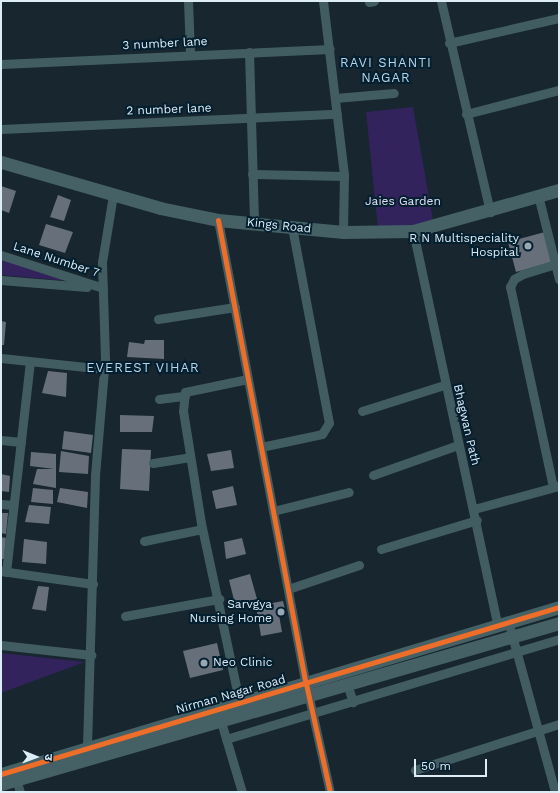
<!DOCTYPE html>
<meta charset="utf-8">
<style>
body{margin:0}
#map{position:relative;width:560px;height:793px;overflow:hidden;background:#17262f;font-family:"Work Sans","Noto Sans Devanagari",sans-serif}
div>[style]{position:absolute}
.green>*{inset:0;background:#32235c}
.building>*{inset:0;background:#67707a}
.street>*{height:9px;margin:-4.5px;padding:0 4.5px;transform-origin:4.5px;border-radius:4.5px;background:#425d62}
.secondary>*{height:13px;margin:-6.5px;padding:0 6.5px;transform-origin:6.5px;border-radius:6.5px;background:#456166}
.cycleway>*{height:5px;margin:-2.5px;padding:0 2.5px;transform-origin:2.5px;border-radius:2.5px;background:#ee6e29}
.dots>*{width:11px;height:11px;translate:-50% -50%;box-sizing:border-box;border:2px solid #041f2f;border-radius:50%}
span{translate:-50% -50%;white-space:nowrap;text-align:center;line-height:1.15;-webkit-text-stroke:4px #041f2f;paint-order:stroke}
.street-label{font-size:12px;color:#ddedf8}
.park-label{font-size:12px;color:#e4e0f5}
.poi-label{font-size:12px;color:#ddedf8}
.right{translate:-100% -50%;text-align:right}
.left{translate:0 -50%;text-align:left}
.neighbourhood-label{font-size:13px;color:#b6d6eb;letter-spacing:1px}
.frame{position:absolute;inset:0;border:2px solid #ddedf8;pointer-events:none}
.north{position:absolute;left:16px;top:737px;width:40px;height:40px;-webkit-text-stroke:3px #041f2f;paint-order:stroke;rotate:91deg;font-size:11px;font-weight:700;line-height:16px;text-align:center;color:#ddedf8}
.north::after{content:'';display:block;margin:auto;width:14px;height:18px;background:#ddedf8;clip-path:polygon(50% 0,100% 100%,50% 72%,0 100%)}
.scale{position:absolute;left:414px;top:759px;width:73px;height:18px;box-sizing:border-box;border:2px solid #ddedf8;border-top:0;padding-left:5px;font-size:12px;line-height:14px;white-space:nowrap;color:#ddedf8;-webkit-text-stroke:3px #041f2f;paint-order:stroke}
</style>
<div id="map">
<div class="green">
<i style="clip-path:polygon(413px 107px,435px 231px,378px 229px,366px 112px)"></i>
<i style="clip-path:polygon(1px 259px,69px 281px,1px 275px)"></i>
<i style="clip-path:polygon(1px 653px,85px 662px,1px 693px)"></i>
</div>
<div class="building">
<i style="clip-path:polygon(1px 186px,16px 191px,9px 213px,1px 210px)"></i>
<i style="clip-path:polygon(58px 195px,71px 200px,64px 221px,50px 217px)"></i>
<i style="clip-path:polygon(46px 224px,73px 232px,65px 253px,39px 245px)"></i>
<i style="clip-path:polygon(545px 232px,552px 262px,516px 272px,508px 242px)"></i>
<i style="clip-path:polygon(1px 321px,6px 322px,4px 345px,1px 345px)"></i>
<i style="clip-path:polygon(145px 340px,164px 340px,164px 359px,127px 357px,129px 342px,144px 344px)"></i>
<i style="clip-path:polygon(48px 371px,67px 373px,66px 397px,42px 393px)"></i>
<i style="clip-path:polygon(120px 415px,154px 416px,152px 432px,120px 432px)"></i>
<i style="clip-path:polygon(64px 431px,93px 435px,91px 453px,62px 449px)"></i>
<i style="clip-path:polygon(122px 449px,151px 450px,149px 491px,120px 489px)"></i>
<i style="clip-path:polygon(231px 450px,234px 468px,211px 471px,207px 454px)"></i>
<i style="clip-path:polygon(61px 451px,89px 456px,88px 474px,59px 472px)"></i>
<i style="clip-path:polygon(31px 452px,56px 454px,56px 488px,33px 484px,37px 469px,54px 469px,30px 466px)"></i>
<i style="clip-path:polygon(1px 474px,10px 476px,9px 492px,1px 491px)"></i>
<i style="clip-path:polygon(233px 486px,237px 505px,216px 509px,212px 491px)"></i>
<i style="clip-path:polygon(33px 488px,53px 490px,53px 504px,31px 502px)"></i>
<i style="clip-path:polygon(60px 488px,88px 492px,87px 508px,57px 502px)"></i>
<i style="clip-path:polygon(29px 505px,51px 507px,49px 524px,25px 522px)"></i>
<i style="clip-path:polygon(1px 513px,8px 513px,6px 534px,1px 533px)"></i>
<i style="clip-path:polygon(1px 537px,6px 538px,4px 559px,1px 559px)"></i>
<i style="clip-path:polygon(242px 538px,246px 554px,226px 559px,224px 542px)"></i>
<i style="clip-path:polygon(24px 539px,47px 542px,46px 564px,22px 562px)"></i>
<i style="clip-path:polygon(250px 574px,257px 599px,235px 604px,229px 580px)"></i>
<i style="clip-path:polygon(38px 586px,49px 587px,46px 611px,32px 609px)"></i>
<i style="clip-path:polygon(283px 601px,286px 614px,279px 615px,282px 632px,261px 636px,256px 606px)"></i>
<i style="clip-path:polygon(217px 643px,223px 670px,190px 678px,183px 651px)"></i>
</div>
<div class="street">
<i style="left:188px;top:1px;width:53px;rotate:87.8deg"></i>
<i style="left:323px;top:1px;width:174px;rotate:83.1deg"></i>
<i style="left:344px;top:174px;width:58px;rotate:91deg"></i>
<i style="left:441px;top:1px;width:217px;rotate:76.9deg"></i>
<i style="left:369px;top:2px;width:5px;rotate:-11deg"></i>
<i style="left:449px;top:43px;width:113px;rotate:-12.8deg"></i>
<i style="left:249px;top:52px;width:171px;rotate:88.3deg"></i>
<i style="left:1px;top:64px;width:329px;rotate:-2.6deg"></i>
<i style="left:335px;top:98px;width:59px;rotate:-4.8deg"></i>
<i style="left:466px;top:114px;width:96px;rotate:-14.5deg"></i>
<i style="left:1px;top:129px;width:336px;rotate:-2.6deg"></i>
<i style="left:252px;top:174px;width:92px;rotate:1.2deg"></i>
<i style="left:538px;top:195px;width:87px;rotate:76deg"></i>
<i style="left:218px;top:220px;width:472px;rotate:79.3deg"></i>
<i style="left:306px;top:684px;width:111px;rotate:77.5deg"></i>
<i style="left:413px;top:231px;width:401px;rotate:77.9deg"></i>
<i style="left:1px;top:255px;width:107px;rotate:17.9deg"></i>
<i style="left:1px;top:280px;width:86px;rotate:4.7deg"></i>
<i style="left:158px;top:319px;width:78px;rotate:-8.9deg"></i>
<i style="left:1px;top:358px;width:104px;rotate:6.1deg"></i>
<i style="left:159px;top:399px;width:26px;rotate:-7deg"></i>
<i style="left:362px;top:411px;width:86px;rotate:-17.6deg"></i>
<i style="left:1px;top:440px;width:20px;rotate:6deg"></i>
<i style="left:261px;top:447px;width:62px;rotate:-12deg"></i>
<i style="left:322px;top:434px;width:13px;rotate:-58deg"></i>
<i style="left:329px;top:423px;width:198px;rotate:-100.7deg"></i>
<i style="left:153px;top:463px;width:36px;rotate:-9deg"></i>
<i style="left:373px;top:475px;width:90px;rotate:-19.4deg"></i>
<i style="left:553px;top:487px;width:205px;rotate:-102.1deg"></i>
<i style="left:510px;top:287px;width:9px;rotate:-63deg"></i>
<i style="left:514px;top:279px;width:10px;rotate:-29deg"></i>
<i style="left:523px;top:274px;width:34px;rotate:-17deg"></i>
<i style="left:1px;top:504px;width:12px;rotate:5deg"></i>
<i style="left:474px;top:509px;width:87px;rotate:-15.3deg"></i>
<i style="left:273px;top:511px;width:78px;rotate:-14deg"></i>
<i style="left:144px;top:541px;width:59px;rotate:-11.7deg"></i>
<i style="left:381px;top:549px;width:100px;rotate:-16.8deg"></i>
<i style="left:1px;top:571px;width:93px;rotate:8deg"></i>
<i style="left:6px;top:572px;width:212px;rotate:-83.5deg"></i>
<i style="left:288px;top:589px;width:75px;rotate:-18.7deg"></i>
<i style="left:125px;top:616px;width:96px;rotate:-10.3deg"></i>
<i style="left:508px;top:621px;width:177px;rotate:74.6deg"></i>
<i style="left:1px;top:645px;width:91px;rotate:6.3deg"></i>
<i style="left:348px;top:687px;width:16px;rotate:72deg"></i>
<i style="left:240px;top:705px;width:186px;rotate:-102.1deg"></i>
<i style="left:201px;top:523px;width:113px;rotate:-99.1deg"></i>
<i style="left:183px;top:411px;width:19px;rotate:-84deg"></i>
<i style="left:185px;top:392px;width:64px;rotate:-11.7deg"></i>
<i style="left:219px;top:715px;width:80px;rotate:73.4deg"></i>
<i style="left:226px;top:739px;width:348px;rotate:-16.7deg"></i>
<i style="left:87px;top:746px;width:271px;rotate:-88.3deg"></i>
<i style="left:95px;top:475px;width:117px;rotate:-85.1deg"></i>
<i style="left:105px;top:358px;width:96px;rotate:-91.8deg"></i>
<i style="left:102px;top:262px;width:68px;rotate:-80.7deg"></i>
<i style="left:415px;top:770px;width:151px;rotate:-17.7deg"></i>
<i style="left:15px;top:775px;width:18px;rotate:74deg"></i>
</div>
<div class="secondary">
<i style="left:1px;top:162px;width:166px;rotate:16.1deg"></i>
<i style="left:160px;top:208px;width:59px;rotate:11.7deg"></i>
<i style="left:218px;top:220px;width:126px;rotate:5.5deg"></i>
<i style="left:343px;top:232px;width:70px;rotate:-0.8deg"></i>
<i style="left:413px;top:231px;width:152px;rotate:-15.7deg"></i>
<i style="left:1px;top:774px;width:582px;rotate:-16.66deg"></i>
<i style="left:1px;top:784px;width:581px;rotate:-16.09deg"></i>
</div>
<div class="cycleway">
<i style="left:218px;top:220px;width:472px;rotate:79.3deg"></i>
<i style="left:306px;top:684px;width:111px;rotate:77.5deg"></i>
<i style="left:1px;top:774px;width:582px;rotate:-16.66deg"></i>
</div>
<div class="dots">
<i style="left:528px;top:246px;background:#98a7b2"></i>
<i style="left:281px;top:612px;background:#98a7b2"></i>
<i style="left:204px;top:663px;background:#98a7b2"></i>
</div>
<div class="street-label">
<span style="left:165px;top:44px;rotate:-3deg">3 number lane</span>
<span style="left:169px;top:110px;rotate:-2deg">2 number lane</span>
<span style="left:279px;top:226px;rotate:6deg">Kings Road</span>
<span style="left:56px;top:260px;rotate:18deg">Lane Number 7</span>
<span style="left:466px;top:425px;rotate:77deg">Bhagwan Path</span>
<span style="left:231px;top:695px;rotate:-16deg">Nirman Nagar Road</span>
</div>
<div class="park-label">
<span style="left:403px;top:202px">Jaies Garden</span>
</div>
<div class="poi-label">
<span class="right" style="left:519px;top:246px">R N Multispeciality<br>Hospital</span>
<span class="right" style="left:272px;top:612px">Sarvgya<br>Nursing Home</span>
<span class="left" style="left:213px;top:663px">Neo Clinic</span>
</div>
<div class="neighbourhood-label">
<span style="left:386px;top:71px">RAVI SHANTI<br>NAGAR</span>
<span style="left:143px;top:368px">EVEREST VIHAR</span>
</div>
<div class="frame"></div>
<div class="north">उ</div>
<div class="scale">50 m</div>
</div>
